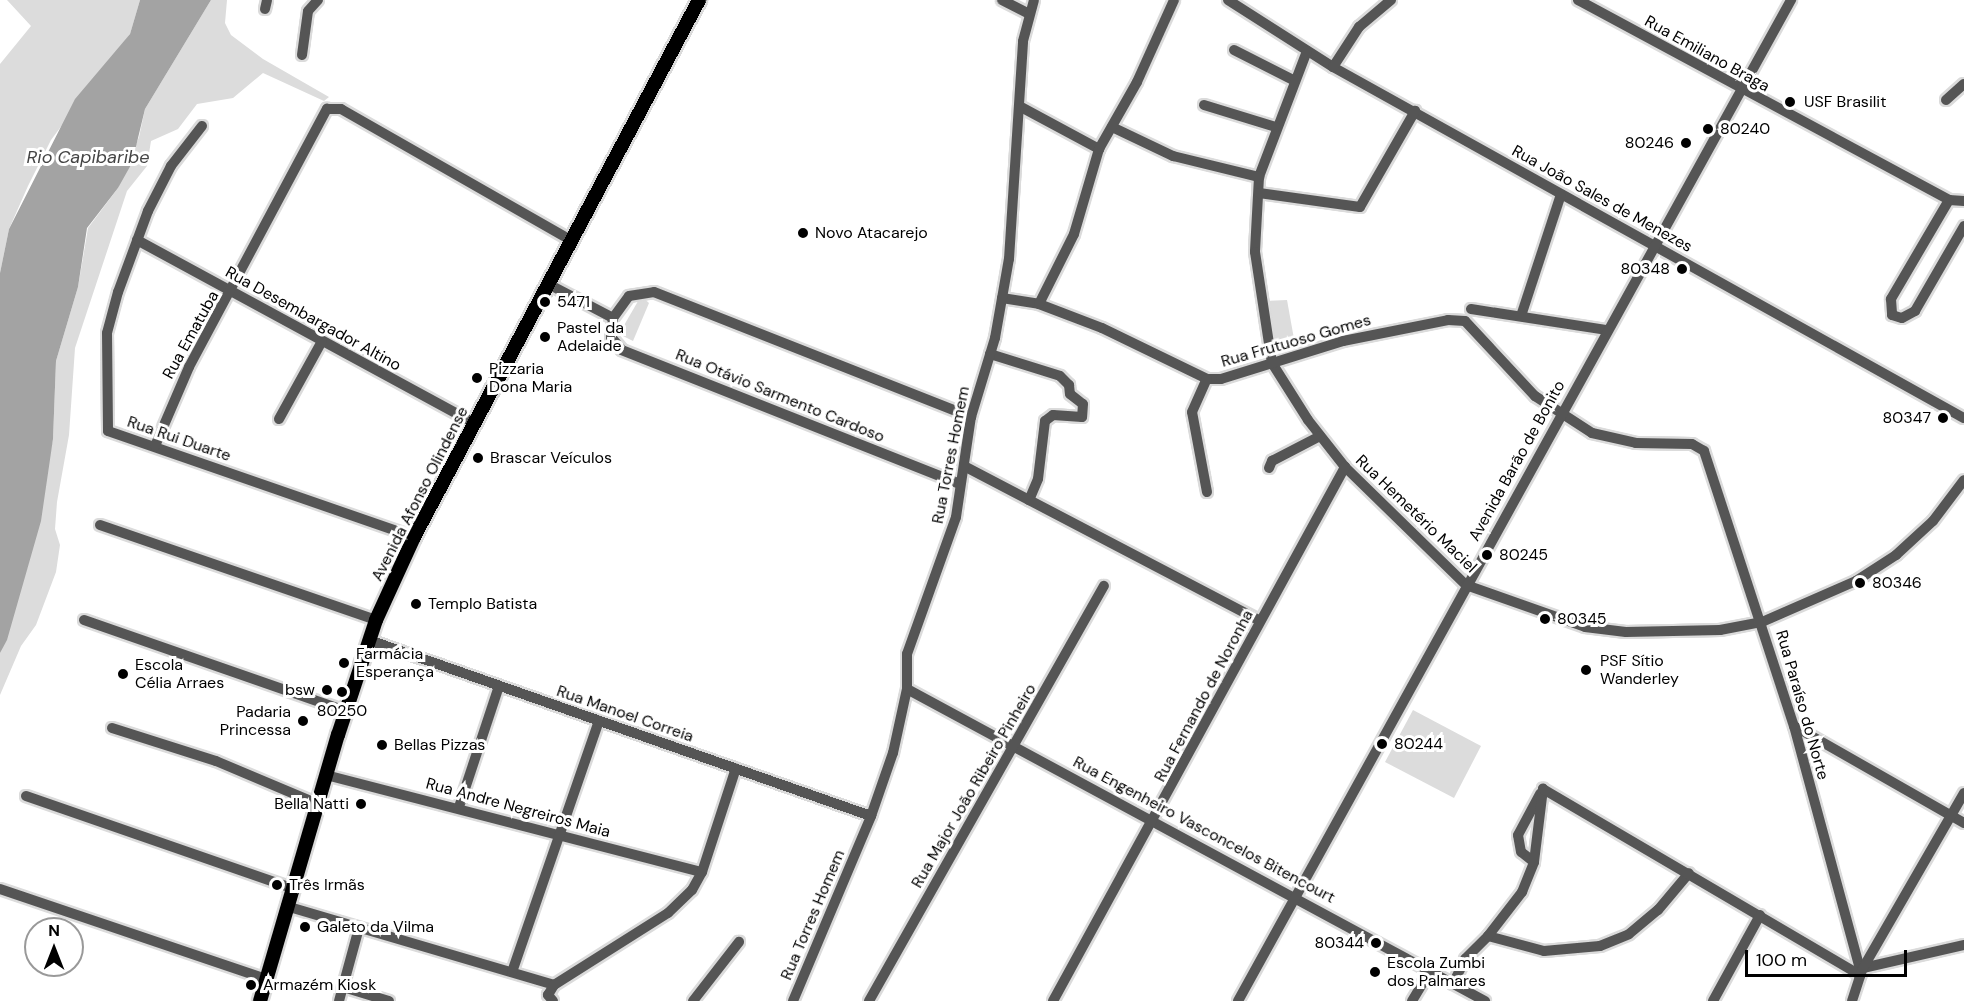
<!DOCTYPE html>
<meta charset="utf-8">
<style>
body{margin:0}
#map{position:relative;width:1964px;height:1001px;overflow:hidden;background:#fff;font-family:"DM Sans",sans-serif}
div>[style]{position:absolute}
.green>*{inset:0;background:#dcdcdc}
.water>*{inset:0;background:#a3a3a3}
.roads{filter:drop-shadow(2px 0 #dbdbdb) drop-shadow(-2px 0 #dbdbdb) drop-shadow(0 2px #dbdbdb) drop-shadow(0 -2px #dbdbdb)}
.minor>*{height:10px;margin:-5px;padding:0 5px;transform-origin:5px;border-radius:5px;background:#555}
.major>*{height:14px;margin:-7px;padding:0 7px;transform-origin:7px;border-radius:7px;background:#000}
.dots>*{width:16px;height:16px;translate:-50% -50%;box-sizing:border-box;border:3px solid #fff;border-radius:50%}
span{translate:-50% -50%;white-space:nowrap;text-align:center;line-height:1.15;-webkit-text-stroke:6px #fff;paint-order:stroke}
.street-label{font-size:16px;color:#000}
.poi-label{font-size:16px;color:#000}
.left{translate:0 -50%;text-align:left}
.right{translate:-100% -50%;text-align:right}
.water-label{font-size:18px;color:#444;font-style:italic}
.north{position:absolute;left:24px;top:917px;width:60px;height:60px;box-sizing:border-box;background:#fff;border:2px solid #999;border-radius:50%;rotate:0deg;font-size:16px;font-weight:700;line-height:24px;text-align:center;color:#000}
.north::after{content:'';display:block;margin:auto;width:21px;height:27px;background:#000;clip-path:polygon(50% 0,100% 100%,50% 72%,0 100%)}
.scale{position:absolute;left:1745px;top:950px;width:162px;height:27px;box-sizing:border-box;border:3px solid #000;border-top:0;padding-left:8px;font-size:18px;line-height:21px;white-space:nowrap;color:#000;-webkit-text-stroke:4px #fff;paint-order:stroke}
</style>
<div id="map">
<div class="green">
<i style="clip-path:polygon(7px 0,140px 0,130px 34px,51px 140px,28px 186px,9px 229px,0 273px,0 64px,31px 26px)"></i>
<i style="clip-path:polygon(211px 0,227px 0,225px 23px,231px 35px,263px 59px,329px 97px,324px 101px,263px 73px,233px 98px,197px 104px,178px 129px,151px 141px,147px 166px,127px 191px,75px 348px,69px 435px,57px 502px,55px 529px,60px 545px,56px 572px,36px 625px,21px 646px,0 695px,0 653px,28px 565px,53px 439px,56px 361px,78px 287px,88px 228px,118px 188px,139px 137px,145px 109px)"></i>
<i style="clip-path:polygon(641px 296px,649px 303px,633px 341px,619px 334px)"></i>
<i style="clip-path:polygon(1287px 300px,1296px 350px,1276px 357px,1265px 301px)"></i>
<i style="clip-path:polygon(1413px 710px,1481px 746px,1454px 798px,1385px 762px)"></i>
</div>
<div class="water">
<i style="clip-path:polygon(140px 0,211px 0,145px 109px,132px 163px,118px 188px,87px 228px,78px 287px,56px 361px,53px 439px,41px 521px,7px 640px,0 653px,0 273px,9px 229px,75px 99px,130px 34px)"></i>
</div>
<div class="roads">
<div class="minor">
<i style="left:1002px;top:0;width:29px;rotate:27deg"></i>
<i style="left:1228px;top:0;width:125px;rotate:32.5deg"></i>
<i style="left:1333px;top:67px;width:722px;rotate:29.09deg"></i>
<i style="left:1578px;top:0;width:421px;rotate:28.3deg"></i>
<i style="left:1949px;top:200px;width:15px;rotate:4deg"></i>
<i style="left:265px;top:9px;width:9px;rotate:-77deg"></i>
<i style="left:1234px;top:50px;width:68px;rotate:26.9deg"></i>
<i style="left:1307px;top:51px;width:135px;rotate:110.9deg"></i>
<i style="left:1259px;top:177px;width:75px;rotate:93.1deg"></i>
<i style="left:1255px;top:252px;width:112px;rotate:81.3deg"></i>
<i style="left:1272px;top:363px;width:67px;rotate:57.7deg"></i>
<i style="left:1308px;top:420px;width:60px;rotate:51.8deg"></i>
<i style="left:1345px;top:467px;width:169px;rotate:44.3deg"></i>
<i style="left:1466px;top:585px;width:126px;rotate:19.4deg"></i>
<i style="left:1585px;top:627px;width:41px;rotate:7deg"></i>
<i style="left:1626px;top:632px;width:94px;rotate:-1.2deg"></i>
<i style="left:1720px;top:630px;width:43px;rotate:-10.8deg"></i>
<i style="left:1762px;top:622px;width:103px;rotate:-23.6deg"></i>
<i style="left:1856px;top:581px;width:48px;rotate:-33deg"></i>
<i style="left:1896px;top:555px;width:50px;rotate:-42.6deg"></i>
<i style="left:1933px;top:521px;width:51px;rotate:-52.9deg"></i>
<i style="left:302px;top:55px;width:44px;rotate:-82.2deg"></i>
<i style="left:308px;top:11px;width:15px;rotate:-48deg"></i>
<i style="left:1333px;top:67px;width:48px;rotate:-57deg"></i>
<i style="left:1359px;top:27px;width:42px;rotate:-40.2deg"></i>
<i style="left:1946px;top:100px;width:24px;rotate:-42deg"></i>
<i style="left:1204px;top:105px;width:75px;rotate:17deg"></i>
<i style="left:1021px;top:107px;width:89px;rotate:28.3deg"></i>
<i style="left:202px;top:126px;width:51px;rotate:127.8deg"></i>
<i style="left:171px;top:166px;width:51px;rotate:117.1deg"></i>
<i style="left:148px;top:211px;width:86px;rotate:110.3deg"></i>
<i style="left:118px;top:292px;width:42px;rotate:105deg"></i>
<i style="left:107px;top:333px;width:98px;rotate:89.4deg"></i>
<i style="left:108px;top:431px;width:324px;rotate:19.1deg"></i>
<i style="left:1112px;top:127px;width:68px;rotate:25.4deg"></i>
<i style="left:1173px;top:156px;width:89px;rotate:13.7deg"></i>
<i style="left:1259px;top:193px;width:102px;rotate:7.9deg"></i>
<i style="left:1360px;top:207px;width:111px;rotate:-60.2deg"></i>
<i style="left:1949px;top:200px;width:115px;rotate:120.4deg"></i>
<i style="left:1891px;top:299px;width:16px;rotate:86deg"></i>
<i style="left:1892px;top:315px;width:10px;rotate:17deg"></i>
<i style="left:1902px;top:318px;width:15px;rotate:-28deg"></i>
<i style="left:1915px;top:311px;width:98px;rotate:-60deg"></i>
<i style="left:137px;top:240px;width:383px;rotate:28.5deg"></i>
<i style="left:550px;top:285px;width:71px;rotate:27.6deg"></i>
<i style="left:1002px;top:298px;width:37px;rotate:9deg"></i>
<i style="left:1039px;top:304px;width:67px;rotate:20.9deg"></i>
<i style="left:1102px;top:328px;width:117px;rotate:25.9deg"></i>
<i style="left:1207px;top:379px;width:14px"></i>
<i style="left:1221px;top:379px;width:128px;rotate:-17.3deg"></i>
<i style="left:1343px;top:341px;width:107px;rotate:-11.3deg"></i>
<i style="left:1448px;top:320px;width:17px;rotate:3deg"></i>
<i style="left:1465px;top:321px;width:103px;rotate:47deg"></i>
<i style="left:1535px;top:396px;width:68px;rotate:33deg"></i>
<i style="left:1592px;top:433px;width:45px;rotate:12.8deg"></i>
<i style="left:1636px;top:443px;width:56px;rotate:1deg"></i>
<i style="left:1692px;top:444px;width:14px;rotate:30deg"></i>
<i style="left:1704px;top:451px;width:289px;rotate:71.9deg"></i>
<i style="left:1794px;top:726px;width:255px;rotate:74.8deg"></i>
<i style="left:1039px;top:304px;width:78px;rotate:-63.4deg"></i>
<i style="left:1074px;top:234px;width:89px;rotate:-73.6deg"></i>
<i style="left:1099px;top:149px;width:77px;rotate:-60.4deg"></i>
<i style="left:1137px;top:82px;width:90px;rotate:-65.7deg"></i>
<i style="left:1471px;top:309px;width:138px;rotate:8.8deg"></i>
<i style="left:1521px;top:316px;width:128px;rotate:-71.8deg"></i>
<i style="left:990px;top:354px;width:73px;rotate:17.4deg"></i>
<i style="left:1060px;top:376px;width:13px;rotate:45deg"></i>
<i style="left:1069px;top:385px;width:9px;rotate:84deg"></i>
<i style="left:1070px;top:394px;width:16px;rotate:38deg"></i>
<i style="left:1083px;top:404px;width:13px;rotate:94deg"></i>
<i style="left:1082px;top:417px;width:29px;rotate:-176deg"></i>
<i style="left:1053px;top:415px;width:10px;rotate:143deg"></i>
<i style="left:1045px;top:421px;width:58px;rotate:96.9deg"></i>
<i style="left:1038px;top:479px;width:23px;rotate:113deg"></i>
<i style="left:279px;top:419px;width:89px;rotate:-61.1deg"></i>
<i style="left:155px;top:446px;width:86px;rotate:-66.7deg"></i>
<i style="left:189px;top:367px;width:293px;rotate:-61.9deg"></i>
<i style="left:327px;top:109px;width:14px"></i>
<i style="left:341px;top:109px;width:266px;rotate:29.7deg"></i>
<i style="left:964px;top:466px;width:334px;rotate:27.6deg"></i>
<i style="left:1269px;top:468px;width:8px;rotate:-67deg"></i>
<i style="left:1272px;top:461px;width:54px;rotate:-27.5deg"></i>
<i style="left:960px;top:484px;width:364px;rotate:-158.4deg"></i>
<i style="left:622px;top:350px;width:17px;rotate:-130deg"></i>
<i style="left:611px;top:337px;width:19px;rotate:-84deg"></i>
<i style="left:613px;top:318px;width:27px;rotate:-54deg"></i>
<i style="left:629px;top:296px;width:25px;rotate:-9deg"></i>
<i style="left:654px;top:292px;width:341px;rotate:21.5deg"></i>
<i style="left:1207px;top:492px;width:81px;rotate:-100.6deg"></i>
<i style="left:1192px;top:412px;width:36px;rotate:-66deg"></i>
<i style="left:100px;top:525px;width:292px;rotate:19deg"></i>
<i style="left:84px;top:620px;width:277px;rotate:19.2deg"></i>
<i style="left:369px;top:640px;width:532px;rotate:19.32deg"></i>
<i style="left:907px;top:689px;width:657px;rotate:28.36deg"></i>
<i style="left:1794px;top:726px;width:196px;rotate:29.7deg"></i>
<i style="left:112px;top:728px;width:109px;rotate:17.6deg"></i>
<i style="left:216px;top:761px;width:111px;rotate:22.9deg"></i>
<i style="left:326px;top:775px;width:388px;rotate:14.5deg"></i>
<i style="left:26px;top:796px;width:281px;rotate:19.1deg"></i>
<i style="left:459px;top:807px;width:127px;rotate:-71.7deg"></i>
<i style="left:1534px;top:862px;width:16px;rotate:-142deg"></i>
<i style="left:1521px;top:852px;width:17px;rotate:-100deg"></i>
<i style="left:1518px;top:835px;width:47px;rotate:-61.8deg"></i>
<i style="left:0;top:889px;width:281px;rotate:18.7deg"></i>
<i style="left:286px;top:906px;width:279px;rotate:16.4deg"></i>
<i style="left:1488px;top:936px;width:58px;rotate:15deg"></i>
<i style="left:1544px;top:951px;width:56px;rotate:-5.1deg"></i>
<i style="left:1600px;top:946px;width:31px;rotate:-22deg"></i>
<i style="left:1629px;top:934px;width:38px;rotate:-40deg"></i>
<i style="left:1658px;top:910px;width:48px;rotate:-50deg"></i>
<i style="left:1863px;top:968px;width:104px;rotate:-12.8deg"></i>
<i style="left:512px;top:972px;width:266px;rotate:-70.9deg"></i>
<i style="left:1453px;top:984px;width:28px;rotate:-64deg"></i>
<i style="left:1465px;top:959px;width:33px;rotate:-45deg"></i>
<i style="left:1488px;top:936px;width:56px;rotate:-52.3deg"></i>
<i style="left:1522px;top:892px;width:32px;rotate:-68deg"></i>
<i style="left:1534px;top:862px;width:74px;rotate:-83deg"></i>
<i style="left:1543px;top:789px;width:368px;rotate:30.4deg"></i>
<i style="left:343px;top:987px;width:48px;rotate:16.9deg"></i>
<i style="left:339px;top:1001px;width:76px;rotate:-74.7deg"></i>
<i style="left:553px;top:1001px;width:8px;rotate:-130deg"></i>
<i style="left:548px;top:995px;width:12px;rotate:-59deg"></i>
<i style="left:554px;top:985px;width:135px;rotate:-32.3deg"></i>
<i style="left:668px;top:913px;width:33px;rotate:-44deg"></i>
<i style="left:692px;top:890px;width:21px;rotate:-61deg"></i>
<i style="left:702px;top:872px;width:109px;rotate:-71.9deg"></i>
<i style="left:693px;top:1001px;width:75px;rotate:-52.1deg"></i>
<i style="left:793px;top:1001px;width:201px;rotate:-67.1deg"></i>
<i style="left:871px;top:816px;width:67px;rotate:-70.8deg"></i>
<i style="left:893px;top:753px;width:66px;rotate:-77.7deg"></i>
<i style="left:907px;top:689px;width:35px;rotate:-90deg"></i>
<i style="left:907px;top:654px;width:145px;rotate:-70.3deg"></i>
<i style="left:956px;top:517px;width:101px;rotate:-81.5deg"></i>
<i style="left:971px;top:417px;width:83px;rotate:-73.1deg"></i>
<i style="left:995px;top:338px;width:80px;rotate:-80deg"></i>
<i style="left:1009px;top:259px;width:218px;rotate:-86.3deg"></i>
<i style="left:1023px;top:41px;width:42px;rotate:-75deg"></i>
<i style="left:869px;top:1001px;width:477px;rotate:-60.5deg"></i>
<i style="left:1053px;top:1001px;width:609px;rotate:-61.33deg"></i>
<i style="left:1238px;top:1001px;width:1144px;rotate:-61.08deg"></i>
<i style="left:1412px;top:1001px;width:35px;rotate:-59deg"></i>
<i style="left:1713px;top:1001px;width:98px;rotate:-61.3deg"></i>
<i style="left:1852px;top:1001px;width:35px;rotate:-72deg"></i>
<i style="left:1863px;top:968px;width:202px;rotate:-60deg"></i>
</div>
<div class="major">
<i style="left:260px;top:1001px;width:277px;rotate:-73.7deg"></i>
<i style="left:338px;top:735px;width:121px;rotate:-71.7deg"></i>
<i style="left:376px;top:620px;width:91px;rotate:-65.4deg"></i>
<i style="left:414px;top:537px;width:608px;rotate:-62.04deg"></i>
</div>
</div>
<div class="dots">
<i style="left:1790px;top:102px;background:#000"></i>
<i style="left:1708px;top:129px;background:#000"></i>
<i style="left:1686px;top:143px;background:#000"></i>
<i style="left:803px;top:233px;background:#000"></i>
<i style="left:1682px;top:269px;background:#000"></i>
<i style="left:545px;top:302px;background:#000"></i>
<i style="left:545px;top:337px;background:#000"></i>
<i style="left:477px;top:378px;background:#000"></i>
<i style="left:1943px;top:418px;background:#000"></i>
<i style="left:478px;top:458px;background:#000"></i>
<i style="left:1487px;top:555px;background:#000"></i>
<i style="left:1860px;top:583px;background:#000"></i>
<i style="left:416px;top:604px;background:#000"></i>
<i style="left:1545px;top:619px;background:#000"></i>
<i style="left:344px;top:663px;background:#000"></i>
<i style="left:1586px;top:670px;background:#000"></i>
<i style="left:123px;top:674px;background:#000"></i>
<i style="left:327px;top:690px;background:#000"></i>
<i style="left:342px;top:692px;background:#000"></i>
<i style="left:303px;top:721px;background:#000"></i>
<i style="left:1382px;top:744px;background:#000"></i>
<i style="left:382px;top:745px;background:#000"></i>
<i style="left:361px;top:804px;background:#000"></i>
<i style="left:277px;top:885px;background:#000"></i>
<i style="left:305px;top:927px;background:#000"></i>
<i style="left:1376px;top:943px;background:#000"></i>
<i style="left:1375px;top:972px;background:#000"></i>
<i style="left:251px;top:985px;background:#000"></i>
</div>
<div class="street-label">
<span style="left:1707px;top:54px;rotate:29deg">Rua Emiliano Braga</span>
<span style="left:1602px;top:199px;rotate:29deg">Rua João Sales de Menezes</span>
<span style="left:313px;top:319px;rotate:29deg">Rua Desembargador Altino</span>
<span style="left:191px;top:335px;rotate:-61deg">Rua Ematuba</span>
<span style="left:1296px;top:341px;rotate:-16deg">Rua Frutuoso Gomes</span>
<span style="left:780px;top:396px;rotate:22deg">Rua Otávio Sarmento Cardoso</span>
<span style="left:179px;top:439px;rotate:19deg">Rua Rui Duarte</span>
<span style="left:951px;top:455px;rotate:-79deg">Rua Torres Homem</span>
<span style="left:1517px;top:461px;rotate:-61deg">Avenida Barão de Bonito</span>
<span style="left:420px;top:494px;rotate:-63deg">Avenida Afonso Olindense</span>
<span style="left:1416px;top:514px;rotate:44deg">Rua Hemetério Maciel</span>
<span style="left:1204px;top:696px;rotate:-62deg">Rua Fernando de Noronha</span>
<span style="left:1802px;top:705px;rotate:74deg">Rua Paraíso do Norte</span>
<span style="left:625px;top:714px;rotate:19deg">Rua Manoel Correia</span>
<span style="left:974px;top:786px;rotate:-60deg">Rua Major João Ribeiro Pinheiro</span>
<span style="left:518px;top:808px;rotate:15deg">Rua Andre Negreiros Maia</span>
<span style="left:1204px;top:830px;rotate:28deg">Rua Engenheiro Vasconcelos Bitencourt</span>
<span style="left:813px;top:915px;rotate:-67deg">Rua Torres Homem</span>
</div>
<div class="poi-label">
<span class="left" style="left:1804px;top:102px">USF Brasilit</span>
<span class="left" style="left:1720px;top:129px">80240</span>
<span class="right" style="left:1674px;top:143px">80246</span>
<span class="left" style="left:815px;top:233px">Novo Atacarejo</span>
<span class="right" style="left:1670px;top:269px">80348</span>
<span class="left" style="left:557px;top:302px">5471</span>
<span class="left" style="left:557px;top:337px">Pastel da<br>Adelaide</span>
<span class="left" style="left:489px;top:378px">Pizzaria<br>Dona Maria</span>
<span class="right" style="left:1931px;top:418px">80347</span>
<span class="left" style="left:490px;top:458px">Brascar Veículos</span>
<span class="left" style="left:1499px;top:555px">80245</span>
<span class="left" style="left:1872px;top:583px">80346</span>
<span class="left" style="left:428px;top:604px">Templo Batista</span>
<span class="left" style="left:1557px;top:619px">80345</span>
<span class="left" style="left:356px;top:663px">Farmácia<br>Esperança</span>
<span class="left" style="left:1600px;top:670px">PSF Sítio<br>Wanderley</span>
<span class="left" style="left:135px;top:674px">Escola<br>Célia Arraes</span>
<span class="right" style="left:315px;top:690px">bsw</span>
<span style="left:342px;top:711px">80250</span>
<span class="right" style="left:291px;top:721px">Padaria<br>Princessa</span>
<span class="left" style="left:1394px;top:744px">80244</span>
<span class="left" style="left:394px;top:745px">Bellas Pizzas</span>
<span class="right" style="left:349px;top:804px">Bella Natti</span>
<span class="left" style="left:289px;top:885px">Três Irmãs</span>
<span class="left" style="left:317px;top:927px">Galeto da Vilma</span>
<span class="right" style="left:1364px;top:943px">80344</span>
<span class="left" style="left:1387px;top:972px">Escola Zumbi<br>dos Palmares</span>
<span class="left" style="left:263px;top:985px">Armazém Kiosk</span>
</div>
<div class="water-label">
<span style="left:88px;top:157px">Rio Capibaribe</span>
</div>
<div class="north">N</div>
<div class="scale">100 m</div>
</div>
